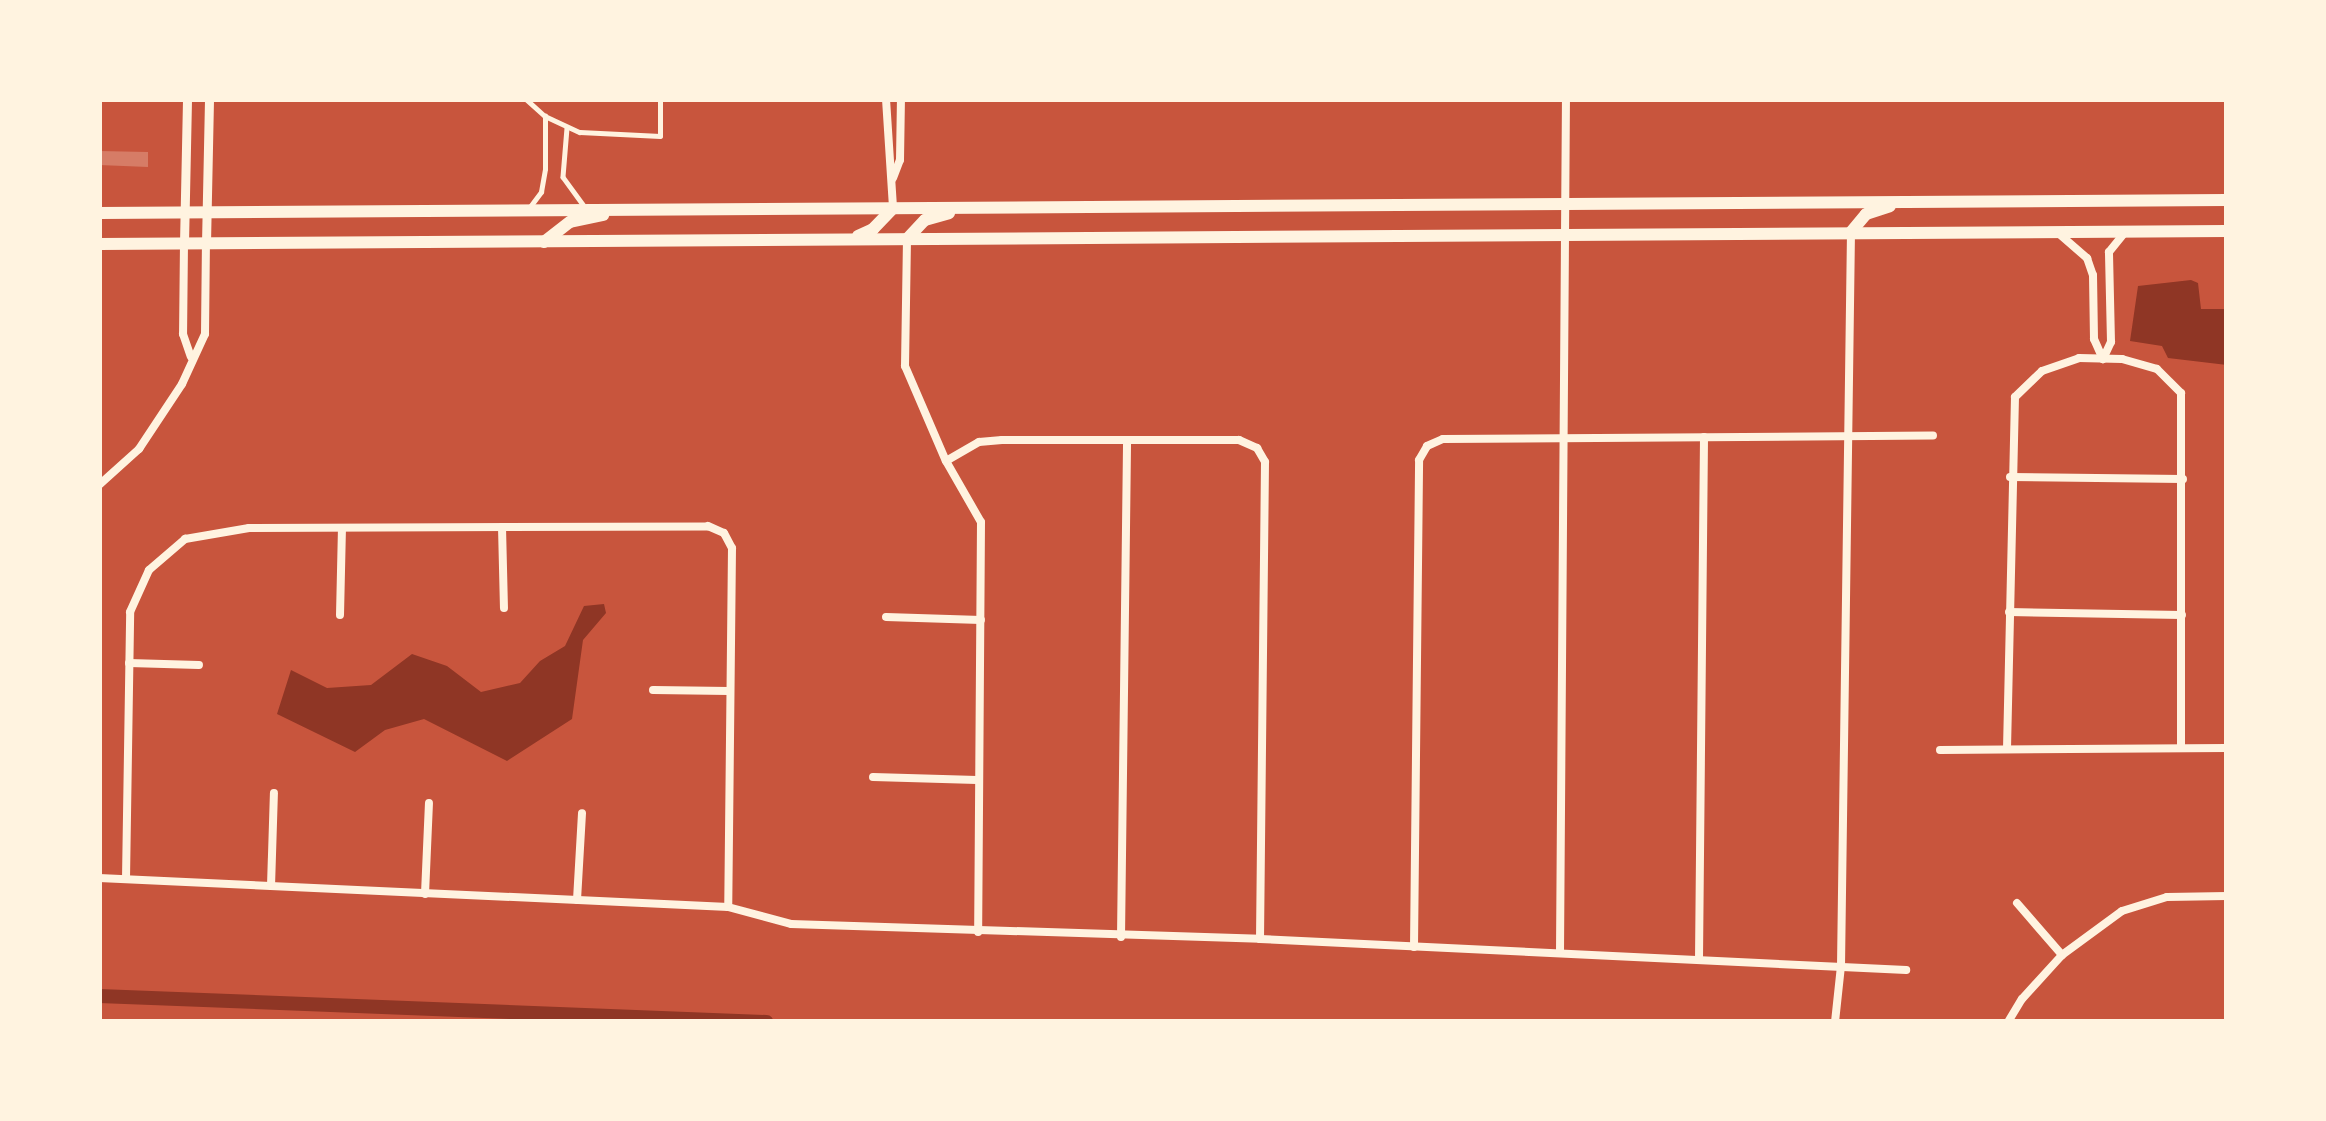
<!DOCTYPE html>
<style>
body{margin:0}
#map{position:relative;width:2326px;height:1121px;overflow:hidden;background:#c8553d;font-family:Arial,sans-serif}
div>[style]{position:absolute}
.water>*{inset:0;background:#8f3625}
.canal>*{height:14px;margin:-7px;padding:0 7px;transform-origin:7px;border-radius:7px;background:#8f3625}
.building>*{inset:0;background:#d67c66}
.service>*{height:4.5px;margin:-2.25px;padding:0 2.25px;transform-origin:2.25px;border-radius:2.25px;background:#fff3e0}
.minor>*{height:8px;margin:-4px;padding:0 4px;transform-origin:4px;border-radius:4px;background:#fff3e0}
.tertiary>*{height:9px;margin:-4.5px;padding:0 4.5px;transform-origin:4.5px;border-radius:4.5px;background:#fff3e0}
.primary>*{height:12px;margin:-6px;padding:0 6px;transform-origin:6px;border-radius:6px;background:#fff3e0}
span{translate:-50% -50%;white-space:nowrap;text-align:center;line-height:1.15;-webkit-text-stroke:12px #fff3e0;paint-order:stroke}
.frame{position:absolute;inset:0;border:102px solid #fff3e0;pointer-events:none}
</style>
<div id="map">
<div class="water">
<i style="clip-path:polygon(2191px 280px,2198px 283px,2201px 309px,2227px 309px,2227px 365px,2168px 358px,2162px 346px,2130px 341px,2138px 286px)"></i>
<i style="clip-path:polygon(604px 604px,606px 613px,583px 640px,572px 719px,507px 761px,424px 719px,385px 730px,355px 752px,277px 714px,291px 670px,327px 688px,371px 685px,412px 654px,447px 666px,481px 692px,520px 683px,540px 661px,565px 646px,584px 606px)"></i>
</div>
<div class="canal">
<i style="left:99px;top:996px;width:668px;rotate:2.23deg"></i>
</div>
<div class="building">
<i style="clip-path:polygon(99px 151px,148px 152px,148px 167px,99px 165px)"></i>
</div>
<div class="service">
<i style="left:526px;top:99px;width:25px;rotate:42deg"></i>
<i style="left:545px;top:116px;width:38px;rotate:25deg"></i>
<i style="left:580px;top:132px;width:80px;rotate:2.9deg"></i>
<i style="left:660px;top:136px;width:37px;rotate:-90deg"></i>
<i style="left:567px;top:128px;width:49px;rotate:94.7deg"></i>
<i style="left:563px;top:177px;width:34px;rotate:54deg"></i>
<i style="left:529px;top:208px;width:20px;rotate:-53deg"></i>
<i style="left:541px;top:192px;width:23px;rotate:-80deg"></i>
<i style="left:545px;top:169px;width:53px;rotate:-90deg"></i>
</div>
<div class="minor">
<i style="left:886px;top:99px;width:109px;rotate:86.3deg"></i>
<i style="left:893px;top:178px;width:19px;rotate:-69deg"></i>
<i style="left:900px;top:160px;width:61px;rotate:-89.1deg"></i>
<i style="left:2057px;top:232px;width:40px;rotate:41deg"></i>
<i style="left:2087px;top:258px;width:18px;rotate:71deg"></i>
<i style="left:2093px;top:275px;width:64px;rotate:89.1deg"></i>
<i style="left:2094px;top:339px;width:22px;rotate:66deg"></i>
<i style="left:907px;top:239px;width:127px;rotate:90.9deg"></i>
<i style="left:905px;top:366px;width:103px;rotate:66.7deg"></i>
<i style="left:946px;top:461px;width:70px;rotate:60.2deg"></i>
<i style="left:981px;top:522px;width:410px;rotate:90.4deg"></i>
<i style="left:184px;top:243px;width:91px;rotate:90.6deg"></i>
<i style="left:183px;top:334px;width:24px;rotate:71deg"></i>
<i style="left:2103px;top:359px;width:19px;rotate:-65deg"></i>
<i style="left:2111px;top:342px;width:90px;rotate:-91.3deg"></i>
<i style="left:2109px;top:252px;width:26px;rotate:-51deg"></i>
<i style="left:946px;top:461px;width:38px;rotate:-30deg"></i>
<i style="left:979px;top:442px;width:23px;rotate:-5deg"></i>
<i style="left:1002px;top:440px;width:237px"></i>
<i style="left:1239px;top:440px;width:20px;rotate:24deg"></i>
<i style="left:1257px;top:448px;width:16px;rotate:60deg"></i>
<i style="left:1265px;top:462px;width:477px;rotate:90.6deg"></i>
<i style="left:2010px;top:477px;width:173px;rotate:0.7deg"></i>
<i style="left:99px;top:485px;width:54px;rotate:-42deg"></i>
<i style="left:139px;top:449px;width:78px;rotate:-56.5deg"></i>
<i style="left:182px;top:384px;width:55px;rotate:-65.3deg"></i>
<i style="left:205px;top:334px;width:91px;rotate:-89.4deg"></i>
<i style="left:502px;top:527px;width:81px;rotate:88.6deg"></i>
<i style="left:2009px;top:612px;width:173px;rotate:1deg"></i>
<i style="left:340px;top:615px;width:86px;rotate:-88.7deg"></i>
<i style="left:886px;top:617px;width:95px;rotate:1.8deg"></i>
<i style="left:129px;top:663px;width:70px;rotate:1.6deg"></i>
<i style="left:653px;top:690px;width:76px;rotate:0.8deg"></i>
<i style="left:2007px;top:749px;width:352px;rotate:-88.7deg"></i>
<i style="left:2015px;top:397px;width:37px;rotate:-44deg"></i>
<i style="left:2042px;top:371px;width:39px;rotate:-19deg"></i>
<i style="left:2079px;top:358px;width:43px;rotate:1.3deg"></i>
<i style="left:2122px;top:359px;width:36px;rotate:16deg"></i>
<i style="left:2157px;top:369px;width:34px;rotate:45deg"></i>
<i style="left:2181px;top:393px;width:355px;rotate:90deg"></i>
<i style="left:1940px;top:750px;width:287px;rotate:-0.4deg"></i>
<i style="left:873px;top:777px;width:104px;rotate:1.7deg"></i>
<i style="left:99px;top:878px;width:630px;rotate:2.64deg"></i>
<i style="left:728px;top:907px;width:65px;rotate:15.1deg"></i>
<i style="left:791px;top:924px;width:469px;rotate:1.8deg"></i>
<i style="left:1260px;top:939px;width:647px;rotate:2.75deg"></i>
<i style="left:126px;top:879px;width:267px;rotate:-89.1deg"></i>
<i style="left:130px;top:612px;width:46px;rotate:-65.7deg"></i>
<i style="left:149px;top:570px;width:48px;rotate:-40.7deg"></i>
<i style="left:185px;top:539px;width:65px;rotate:-9.8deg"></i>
<i style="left:249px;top:528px;width:459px;rotate:-0.2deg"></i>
<i style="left:708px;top:526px;width:17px;rotate:24deg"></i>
<i style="left:724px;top:533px;width:17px;rotate:62deg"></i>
<i style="left:732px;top:548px;width:359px;rotate:90.6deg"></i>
<i style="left:271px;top:886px;width:93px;rotate:-88.2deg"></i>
<i style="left:425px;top:894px;width:91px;rotate:-87.5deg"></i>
<i style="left:577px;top:900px;width:87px;rotate:-86.7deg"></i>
<i style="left:2017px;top:903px;width:69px;rotate:49.1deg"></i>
<i style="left:1121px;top:937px;width:496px;rotate:-89.3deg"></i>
<i style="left:1414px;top:947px;width:487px;rotate:-89.4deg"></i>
<i style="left:1419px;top:460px;width:16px;rotate:-60deg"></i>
<i style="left:1427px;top:446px;width:17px;rotate:-24deg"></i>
<i style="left:1443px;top:439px;width:490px;rotate:-0.4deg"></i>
<i style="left:1560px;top:953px;width:854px;rotate:-89.6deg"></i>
<i style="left:1699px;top:959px;width:522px;rotate:-89.45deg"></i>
<i style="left:1835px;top:1022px;width:56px;rotate:-83.9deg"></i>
<i style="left:1841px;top:966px;width:734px;rotate:-89.22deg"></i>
<i style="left:2008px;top:1022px;width:27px;rotate:-59deg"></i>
<i style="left:2022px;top:999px;width:59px;rotate:-47.7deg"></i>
<i style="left:2062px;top:955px;width:74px;rotate:-36.3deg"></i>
<i style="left:2122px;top:911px;width:47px;rotate:-17.3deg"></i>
<i style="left:2167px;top:897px;width:60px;rotate:-1deg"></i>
</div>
<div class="tertiary">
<i style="left:184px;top:243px;width:144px;rotate:-88.8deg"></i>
<i style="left:206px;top:243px;width:144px;rotate:-88.8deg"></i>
</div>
<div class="primary">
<i style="left:99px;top:213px;width:2128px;rotate:-0.35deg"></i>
<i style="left:1851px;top:232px;width:23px;rotate:-50deg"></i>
<i style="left:1866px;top:214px;width:25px;rotate:-18deg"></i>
<i style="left:858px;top:236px;width:17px;rotate:-25deg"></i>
<i style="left:873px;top:229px;width:29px;rotate:-46deg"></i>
<i style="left:907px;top:239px;width:26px;rotate:-47deg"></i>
<i style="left:925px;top:220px;width:25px;rotate:-16deg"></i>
<i style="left:544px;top:242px;width:33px;rotate:-38deg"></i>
<i style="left:570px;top:222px;width:34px;rotate:-12deg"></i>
<i style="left:99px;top:244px;width:2128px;rotate:-0.35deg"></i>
</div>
<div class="frame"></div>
</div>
